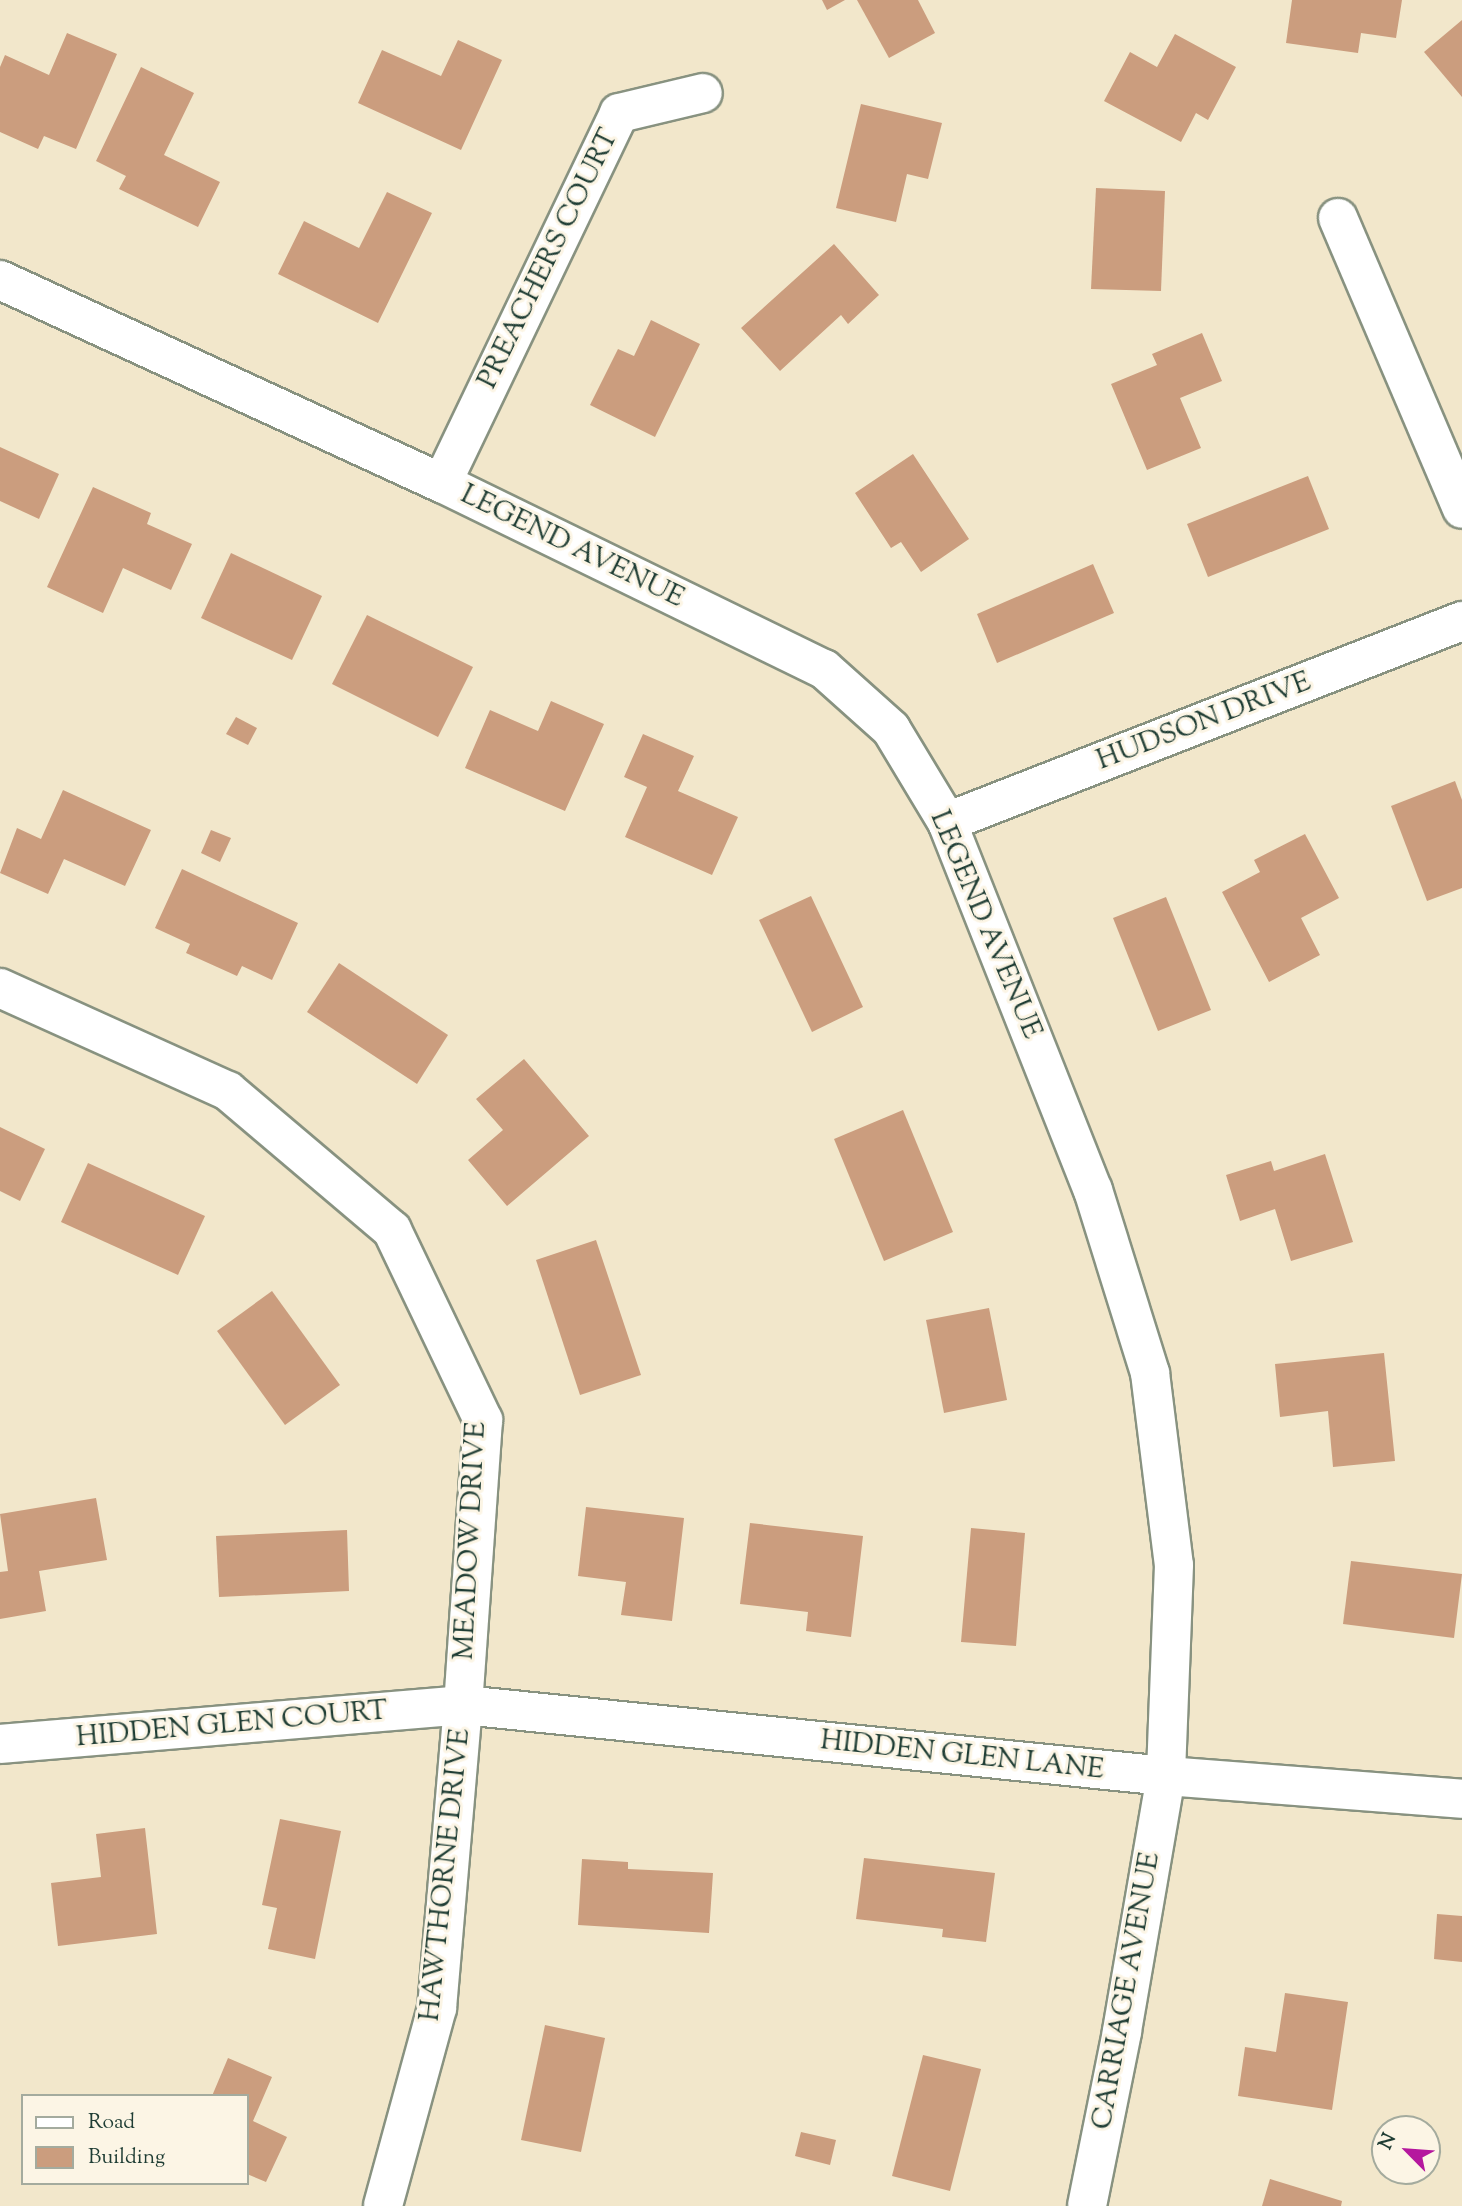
<!DOCTYPE html>
<style>
body{margin:0}
#map{position:relative;width:1462px;height:2206px;overflow:hidden;background:#f2e7cb;font-family:"Sorts Mill Goudy",serif}
div>[style]{position:absolute}
.building>*{inset:0;background:#cb9d7e}
.roads{filter:drop-shadow(2px 0 #889280) drop-shadow(-2px 0 #889280) drop-shadow(0 2px #889280) drop-shadow(0 -2px #889280)}
.minor>*{height:38px;margin:-19px;padding:0 19px;transform-origin:19px;border-radius:19px;background:#fff}
span{translate:-50% -50%;white-space:nowrap;text-align:center;line-height:1.15;-webkit-text-stroke:6px #fcf5e5;paint-order:stroke}
.street-label{font-size:28px;color:#1f3d34}
.legend{position:absolute;left:21px;top:2094px;width:228px;height:91px;box-sizing:border-box;background:#fcf5e5;border:2px solid #a4ab9e;margin:0;padding:9px 12px;list-style:none;font-size:21px;color:#1f3d34}
.legend li{display:flex;align-items:center;gap:14px;height:35px}
.legend b{width:35px;border:2px solid #a4ab9e}
.north{position:absolute;left:1371px;top:2115px;width:70px;height:70px;box-sizing:border-box;background:#fcf5e5;border:2px solid #a4ab9e;border-radius:50%;rotate:295deg;font-size:19px;font-weight:700;line-height:28px;text-align:center;color:#1f3d34}
.north::after{content:'';display:block;margin:auto;width:24px;height:32px;background:#b5179e;clip-path:polygon(50% 0,100% 100%,50% 72%,0 100%)}
</style>
<div id="map">
<div class="building">
<i style="clip-path:polygon(822px 0,845px 0,827px 10px)"></i>
<i style="clip-path:polygon(857px 0,918px 0,935px 33px,889px 58px)"></i>
<i style="clip-path:polygon(1292px 0,1402px 0,1396px 38px,1361px 33px,1358px 53px,1286px 43px)"></i>
<i style="clip-path:polygon(1462px 20px,1462px 97px,1424px 52px)"></i>
<i style="clip-path:polygon(67px 33px,117px 54px,76px 149px,44px 136px,38px 149px,0 132px,0 67px,5px 55px,49px 75px)"></i>
<i style="clip-path:polygon(1175px 34px,1236px 67px,1208px 120px,1196px 113px,1181px 142px,1104px 101px,1130px 52px,1157px 67px)"></i>
<i style="clip-path:polygon(458px 40px,502px 60px,461px 150px,358px 103px,382px 50px,441px 76px)"></i>
<i style="clip-path:polygon(141px 67px,194px 93px,164px 155px,220px 182px,198px 227px,119px 189px,126px 176px,96px 161px)"></i>
<i style="clip-path:polygon(861px 104px,942px 123px,928px 179px,907px 174px,896px 222px,836px 208px)"></i>
<i style="clip-path:polygon(1096px 188px,1165px 191px,1161px 291px,1091px 289px)"></i>
<i style="clip-path:polygon(387px 192px,432px 213px,378px 323px,278px 274px,304px 221px,359px 248px)"></i>
<i style="clip-path:polygon(834px 244px,879px 295px,848px 324px,841px 315px,780px 371px,741px 328px)"></i>
<i style="clip-path:polygon(651px 320px,700px 344px,655px 437px,590px 405px,618px 349px,634px 356px)"></i>
<i style="clip-path:polygon(1202px 333px,1222px 381px,1180px 398px,1201px 448px,1147px 470px,1111px 384px,1157px 365px,1152px 354px)"></i>
<i style="clip-path:polygon(0 447px,59px 474px,39px 519px,0 501px)"></i>
<i style="clip-path:polygon(913px 454px,969px 539px,921px 572px,901px 542px,891px 548px,855px 493px)"></i>
<i style="clip-path:polygon(1308px 476px,1329px 529px,1208px 577px,1187px 524px)"></i>
<i style="clip-path:polygon(93px 487px,151px 513px,147px 524px,192px 544px,171px 590px,123px 568px,103px 613px,47px 587px)"></i>
<i style="clip-path:polygon(231px 553px,322px 596px,292px 660px,201px 618px)"></i>
<i style="clip-path:polygon(1093px 564px,1114px 613px,997px 663px,977px 614px)"></i>
<i style="clip-path:polygon(367px 615px,473px 667px,438px 737px,332px 684px)"></i>
<i style="clip-path:polygon(551px 701px,604px 724px,565px 811px,465px 768px,490px 710px,538px 731px)"></i>
<i style="clip-path:polygon(236px 717px,257px 728px,248px 745px,226px 734px)"></i>
<i style="clip-path:polygon(643px 734px,694px 756px,678px 791px,738px 817px,712px 875px,625px 837px,647px 787px,624px 777px)"></i>
<i style="clip-path:polygon(1455px 781px,1462px 800px,1462px 888px,1427px 901px,1391px 806px)"></i>
<i style="clip-path:polygon(63px 790px,151px 830px,125px 886px,64px 859px,48px 894px,0 873px,17px 828px,41px 839px)"></i>
<i style="clip-path:polygon(211px 830px,231px 838px,220px 862px,201px 853px)"></i>
<i style="clip-path:polygon(1305px 834px,1339px 898px,1301px 918px,1320px 955px,1269px 982px,1222px 892px,1260px 872px,1254px 860px)"></i>
<i style="clip-path:polygon(182px 869px,298px 923px,272px 980px,242px 966px,237px 976px,186px 953px,190px 944px,155px 928px)"></i>
<i style="clip-path:polygon(811px 896px,863px 1007px,812px 1032px,759px 920px)"></i>
<i style="clip-path:polygon(1166px 897px,1211px 1010px,1158px 1031px,1113px 918px)"></i>
<i style="clip-path:polygon(339px 963px,448px 1035px,417px 1084px,307px 1012px)"></i>
<i style="clip-path:polygon(524px 1059px,589px 1136px,507px 1206px,468px 1160px,503px 1130px,476px 1099px)"></i>
<i style="clip-path:polygon(903px 1110px,953px 1232px,884px 1261px,834px 1139px)"></i>
<i style="clip-path:polygon(0 1127px,45px 1149px,20px 1201px,0 1191px)"></i>
<i style="clip-path:polygon(1325px 1154px,1353px 1242px,1291px 1261px,1275px 1209px,1240px 1221px,1226px 1175px,1271px 1161px,1274px 1171px)"></i>
<i style="clip-path:polygon(88px 1163px,205px 1216px,178px 1275px,61px 1222px)"></i>
<i style="clip-path:polygon(596px 1240px,641px 1375px,580px 1395px,536px 1260px)"></i>
<i style="clip-path:polygon(272px 1291px,340px 1385px,285px 1425px,217px 1331px)"></i>
<i style="clip-path:polygon(989px 1308px,1007px 1400px,944px 1413px,926px 1320px)"></i>
<i style="clip-path:polygon(1384px 1353px,1395px 1461px,1333px 1467px,1328px 1411px,1280px 1417px,1275px 1364px)"></i>
<i style="clip-path:polygon(96px 1498px,107px 1560px,39px 1571px,46px 1611px,0 1619px,0 1572px,8px 1571px,0 1514px)"></i>
<i style="clip-path:polygon(586px 1507px,684px 1518px,672px 1621px,621px 1615px,626px 1582px,578px 1576px)"></i>
<i style="clip-path:polygon(750px 1523px,863px 1536px,851px 1637px,806px 1631px,808px 1612px,740px 1604px)"></i>
<i style="clip-path:polygon(971px 1528px,1025px 1533px,1016px 1646px,961px 1642px)"></i>
<i style="clip-path:polygon(347px 1530px,349px 1591px,219px 1597px,216px 1536px)"></i>
<i style="clip-path:polygon(1351px 1561px,1462px 1574px,1454px 1638px,1343px 1624px)"></i>
<i style="clip-path:polygon(280px 1819px,341px 1831px,315px 1959px,268px 1949px,277px 1908px,262px 1905px)"></i>
<i style="clip-path:polygon(145px 1828px,157px 1934px,58px 1946px,51px 1883px,101px 1877px,96px 1834px)"></i>
<i style="clip-path:polygon(864px 1858px,995px 1873px,986px 1942px,942px 1937px,943px 1929px,856px 1919px)"></i>
<i style="clip-path:polygon(582px 1859px,628px 1862px,628px 1869px,713px 1873px,709px 1933px,578px 1925px)"></i>
<i style="clip-path:polygon(1437px 1914px,1462px 1916px,1462px 1962px,1434px 1959px)"></i>
<i style="clip-path:polygon(1285px 1993px,1348px 2002px,1332px 2110px,1238px 2096px,1245px 2047px,1276px 2052px)"></i>
<i style="clip-path:polygon(545px 2025px,605px 2038px,581px 2152px,521px 2140px)"></i>
<i style="clip-path:polygon(923px 2055px,981px 2069px,950px 2191px,892px 2176px)"></i>
<i style="clip-path:polygon(228px 2058px,272px 2077px,253px 2121px,287px 2137px,266px 2182px,247px 2174px,247px 2096px,212px 2096px)"></i>
<i style="clip-path:polygon(801px 2132px,836px 2140px,830px 2165px,795px 2156px)"></i>
<i style="clip-path:polygon(1270px 2179px,1342px 2201px,1341px 2206px,1262px 2206px)"></i>
</div>
<div class="roads">
<div class="minor">
<i style="left:1338px;top:218px;width:316px;rotate:66.9deg"></i>
<i style="left:0;top:280px;width:486px;rotate:24.7deg"></i>
<i style="left:442px;top:483px;width:425px;rotate:26deg"></i>
<i style="left:824px;top:669px;width:90px;rotate:41.8deg"></i>
<i style="left:891px;top:729px;width:109px;rotate:58.9deg"></i>
<i style="left:947px;top:822px;width:396px;rotate:68.4deg"></i>
<i style="left:1093px;top:1190px;width:192px;rotate:72.7deg"></i>
<i style="left:1150px;top:1373px;width:193px;rotate:82.9deg"></i>
<i style="left:1174px;top:1565px;width:211px;rotate:92.2deg"></i>
<i style="left:1166px;top:1776px;width:260px;rotate:99.8deg"></i>
<i style="left:1122px;top:2032px;width:177px;rotate:101.4deg"></i>
<i style="left:442px;top:483px;width:410px;rotate:-64.4deg"></i>
<i style="left:619px;top:113px;width:86px;rotate:-13.4deg"></i>
<i style="left:947px;top:822px;width:553px;rotate:-21.32deg"></i>
<i style="left:0;top:988px;width:250px;rotate:24.3deg"></i>
<i style="left:228px;top:1091px;width:215px;rotate:40.3deg"></i>
<i style="left:392px;top:1230px;width:211px;rotate:64.4deg"></i>
<i style="left:483px;top:1420px;width:286px;rotate:94deg"></i>
<i style="left:463px;top:1705px;width:304px;rotate:94.9deg"></i>
<i style="left:437px;top:2008px;width:205px;rotate:105.3deg"></i>
<i style="left:0;top:1744px;width:465px;rotate:-4.8deg"></i>
<i style="left:463px;top:1705px;width:707px;rotate:5.77deg"></i>
<i style="left:1166px;top:1776px;width:297px;rotate:4.4deg"></i>
</div>
</div>
<div class="street-label">
<span style="left:549px;top:259px;rotate:-64deg">PREACHERS COURT</span>
<span style="left:572px;top:547px;rotate:26deg">LEGEND AVENUE</span>
<span style="left:1204px;top:722px;rotate:-21deg">HUDSON DRIVE</span>
<span style="left:985px;top:925px;rotate:67deg">LEGEND AVENUE</span>
<span style="left:471px;top:1541px;rotate:-87deg">MEADOW DRIVE</span>
<span style="left:232px;top:1725px;rotate:-5deg">HIDDEN GLEN COURT</span>
<span style="left:962px;top:1756px;rotate:6deg">HIDDEN GLEN LANE</span>
<span style="left:446px;top:1875px;rotate:-84deg">HAWTHORNE DRIVE</span>
<span style="left:1127px;top:1991px;rotate:-80deg">CARRIAGE AVENUE</span>
</div>
<ul class="legend">
<li><b style="height:9px;background:#fff"></b>Road</li>
<li><b style="height:19px;background:#cb9d7e"></b>Building</li>
</ul>
<div class="north">N</div>
</div>
